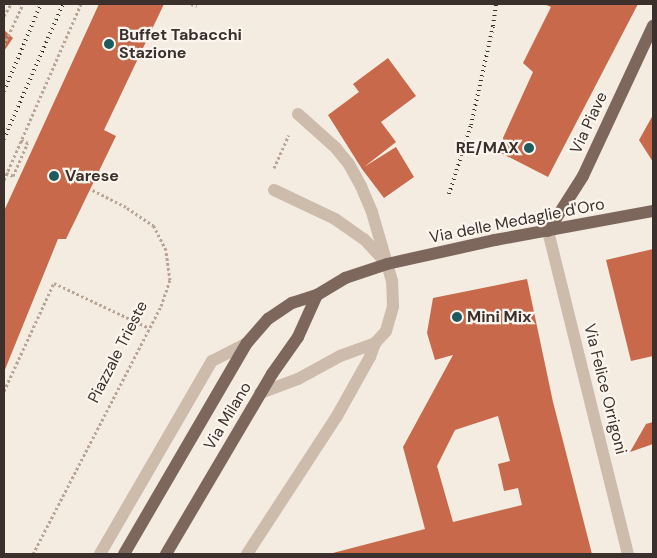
<!DOCTYPE html>
<style>
body{margin:0}
#map{position:relative;width:657px;height:558px;overflow:hidden;background:#f4ebe1;font-family:"DM Sans",sans-serif}
div>[style]{position:absolute}
.building>*{inset:0;background:#c8694b}
.path>*{height:3px;margin-top:-1.5px;transform-origin:0;background:repeating-linear-gradient(90deg,#b9a596 0 2.5px,transparent 0 5px)}
.minor>*{height:12px;margin:-6px;padding:0 6px;transform-origin:6px;border-radius:6px;background:#cdbbac}
.major>*{height:12px;margin:-6px;padding:0 6px;transform-origin:6px;border-radius:6px;background:#7d675c}
.rail>*{height:4px;margin-top:-2px;transform-origin:0;background:repeating-linear-gradient(90deg,#3b302b 0 1px,transparent 0 5px)}
.dots>*{width:14px;height:14px;translate:-50% -50%;box-sizing:border-box;border:2px solid #fbf5ee;border-radius:50%}
span{translate:-50% -50%;white-space:nowrap;text-align:center;line-height:1.15;-webkit-text-stroke:4.5px #fbf5ee;paint-order:stroke}
.poi-label{font-size:16px;color:#3b302b;font-weight:700}
.left{translate:0 -50%;text-align:left}
.right{translate:-100% -50%;text-align:right}
.street-label{font-size:16px;color:#3b302b}
.frame{position:absolute;inset:0;border:5px solid #3b302b;pointer-events:none}
</style>
<div id="map">
<div class="building">
<i style="clip-path:polygon(99px 4px,164px 4px,104px 130px,116px 136px,66px 239px,58px 239px,4px 372px,4px 211px)"></i>
<i style="clip-path:polygon(544px 4px,638px 4px,548px 177px,497px 151px,533px 72px,523px 63px,551px 7px)"></i>
<i style="clip-path:polygon(4px 30px,13px 38px,4px 51px)"></i>
<i style="clip-path:polygon(388px 58px,416px 96px,381px 122px,396px 142px,364px 167px,396px 147px,414px 177px,384px 198px,362px 169px,328px 115px,359px 92px,353px 84px)"></i>
<i style="clip-path:polygon(653px 115px,653px 162px,639px 140px)"></i>
<i style="clip-path:polygon(653px 249px,653px 356px,631px 361px,606px 260px)"></i>
<i style="clip-path:polygon(evenodd,527px 279px,553px 402px,592px 554px,329px 554px,425px 529px,403px 447px,453px 355px,435px 360px,427px 333px,433px 298px,527px 279px,498px 416px,510px 461px,498px 464px,504px 491px,518px 488px,522px 505px,453px 522px,437px 466px,455px 430px,498px 416px)"></i>
<i style="clip-path:polygon(653px 422px,653px 444px,630px 452px,646px 424px)"></i>
</div>
<div class="path">
<i style="left:191px;top:4px;width:6px;rotate:18deg"></i>
<i style="left:4px;top:16px;width:14px;rotate:-60deg"></i>
<i style="left:4px;top:45px;width:45px;rotate:-65.1deg"></i>
<i style="left:274px;top:168px;width:36px;rotate:-66deg"></i>
<i style="left:6px;top:173px;width:8px;rotate:23deg"></i>
<i style="left:13px;top:176px;width:36px;rotate:-66deg"></i>
<i style="left:28px;top:143px;width:8px;rotate:-157deg"></i>
<i style="left:4px;top:180px;width:192px;rotate:-66.4deg"></i>
<i style="left:4px;top:391px;width:119px;rotate:-65.2deg"></i>
<i style="left:54px;top:283px;width:105px;rotate:25.3deg"></i>
<i style="left:33px;top:554px;width:279px;rotate:-62.7deg"></i>
<i style="left:161px;top:306px;width:28px;rotate:-71deg"></i>
<i style="left:170px;top:280px;width:30px;rotate:-98deg"></i>
<i style="left:166px;top:250px;width:27px;rotate:-117deg"></i>
<i style="left:154px;top:226px;width:34px;rotate:-146deg"></i>
<i style="left:126px;top:207px;width:39px;rotate:-153deg"></i>
</div>
<div class="minor">
<i style="left:274px;top:190px;width:68px;rotate:25.4deg"></i>
<i style="left:335px;top:219px;width:35px;rotate:35deg"></i>
<i style="left:364px;top:239px;width:33px;rotate:47deg"></i>
<i style="left:548px;top:231px;width:333px;rotate:76.1deg"></i>
<i style="left:260px;top:393px;width:40px;rotate:-20.2deg"></i>
<i style="left:298px;top:379px;width:48px;rotate:-28.7deg"></i>
<i style="left:340px;top:356px;width:37px;rotate:-20deg"></i>
<i style="left:375px;top:343px;width:16px;rotate:-47deg"></i>
<i style="left:386px;top:331px;width:26px;rotate:-74deg"></i>
<i style="left:393px;top:306px;width:25px;rotate:-92deg"></i>
<i style="left:392px;top:281px;width:72px;rotate:-106.2deg"></i>
<i style="left:372px;top:212px;width:28px;rotate:-113deg"></i>
<i style="left:361px;top:186px;width:26px;rotate:-119deg"></i>
<i style="left:348px;top:163px;width:19px;rotate:-129deg"></i>
<i style="left:336px;top:148px;width:51px;rotate:-138.2deg"></i>
<i style="left:100px;top:554px;width:223px;rotate:-59.9deg"></i>
<i style="left:212px;top:361px;width:39px;rotate:-27deg"></i>
<i style="left:247px;top:554px;width:165px;rotate:-56.9deg"></i>
<i style="left:337px;top:416px;width:68px;rotate:-60.8deg"></i>
<i style="left:370px;top:357px;width:15px;rotate:-70deg"></i>
</div>
<div class="major">
<i style="left:548px;top:231px;width:65px;rotate:-57.5deg"></i>
<i style="left:583px;top:176px;width:166px;rotate:-65deg"></i>
<i style="left:124px;top:554px;width:244px;rotate:-59.8deg"></i>
<i style="left:247px;top:343px;width:32px;rotate:-49deg"></i>
<i style="left:268px;top:319px;width:29px;rotate:-34deg"></i>
<i style="left:292px;top:303px;width:26px;rotate:-18deg"></i>
<i style="left:317px;top:295px;width:33px;rotate:-31deg"></i>
<i style="left:345px;top:278px;width:44px;rotate:-18.4deg"></i>
<i style="left:387px;top:264px;width:111px;rotate:-12.5deg"></i>
<i style="left:495px;top:240px;width:161px;rotate:-10.4deg"></i>
<i style="left:166px;top:554px;width:209px;rotate:-59.5deg"></i>
<i style="left:272px;top:374px;width:45px;rotate:-54.9deg"></i>
<i style="left:298px;top:337px;width:46px;rotate:-65.7deg"></i>
</div>
<div class="rail">
<i style="left:4px;top:91px;width:95px;rotate:-67deg"></i>
<i style="left:4px;top:139px;width:147px;rotate:-66.4deg"></i>
<i style="left:449px;top:194px;width:72px;rotate:-72.3deg"></i>
<i style="left:471px;top:125px;width:101px;rotate:-77.5deg"></i>
<i style="left:493px;top:26px;width:22px;rotate:-82deg"></i>
</div>
<div class="dots">
<i style="left:109px;top:44px;background:#1f5a5e"></i>
<i style="left:529px;top:148px;background:#1f5a5e"></i>
<i style="left:54px;top:176px;background:#1f5a5e"></i>
<i style="left:457px;top:317px;background:#1f5a5e"></i>
</div>
<div class="poi-label">
<span class="left" style="left:119px;top:44px">Buffet Tabacchi<br>Stazione</span>
<span class="right" style="left:519px;top:148px">RE/MAX</span>
<span class="left" style="left:65px;top:176px">Varese</span>
<span class="left" style="left:467px;top:317px">Mini Mix</span>
</div>
<div class="street-label">
<span style="left:589px;top:123px;rotate:-65deg">Via Piave</span>
<span style="left:517px;top:221px;rotate:-11deg">Via delle Medaglie d'Oro</span>
<span style="left:118px;top:352px;rotate:-63deg">Piazzale Trieste</span>
<span style="left:605px;top:389px;rotate:76deg">Via Felice Orrigoni</span>
<span style="left:228px;top:416px;rotate:-59deg">Via Milano</span>
</div>
<div class="frame"></div>
</div>
